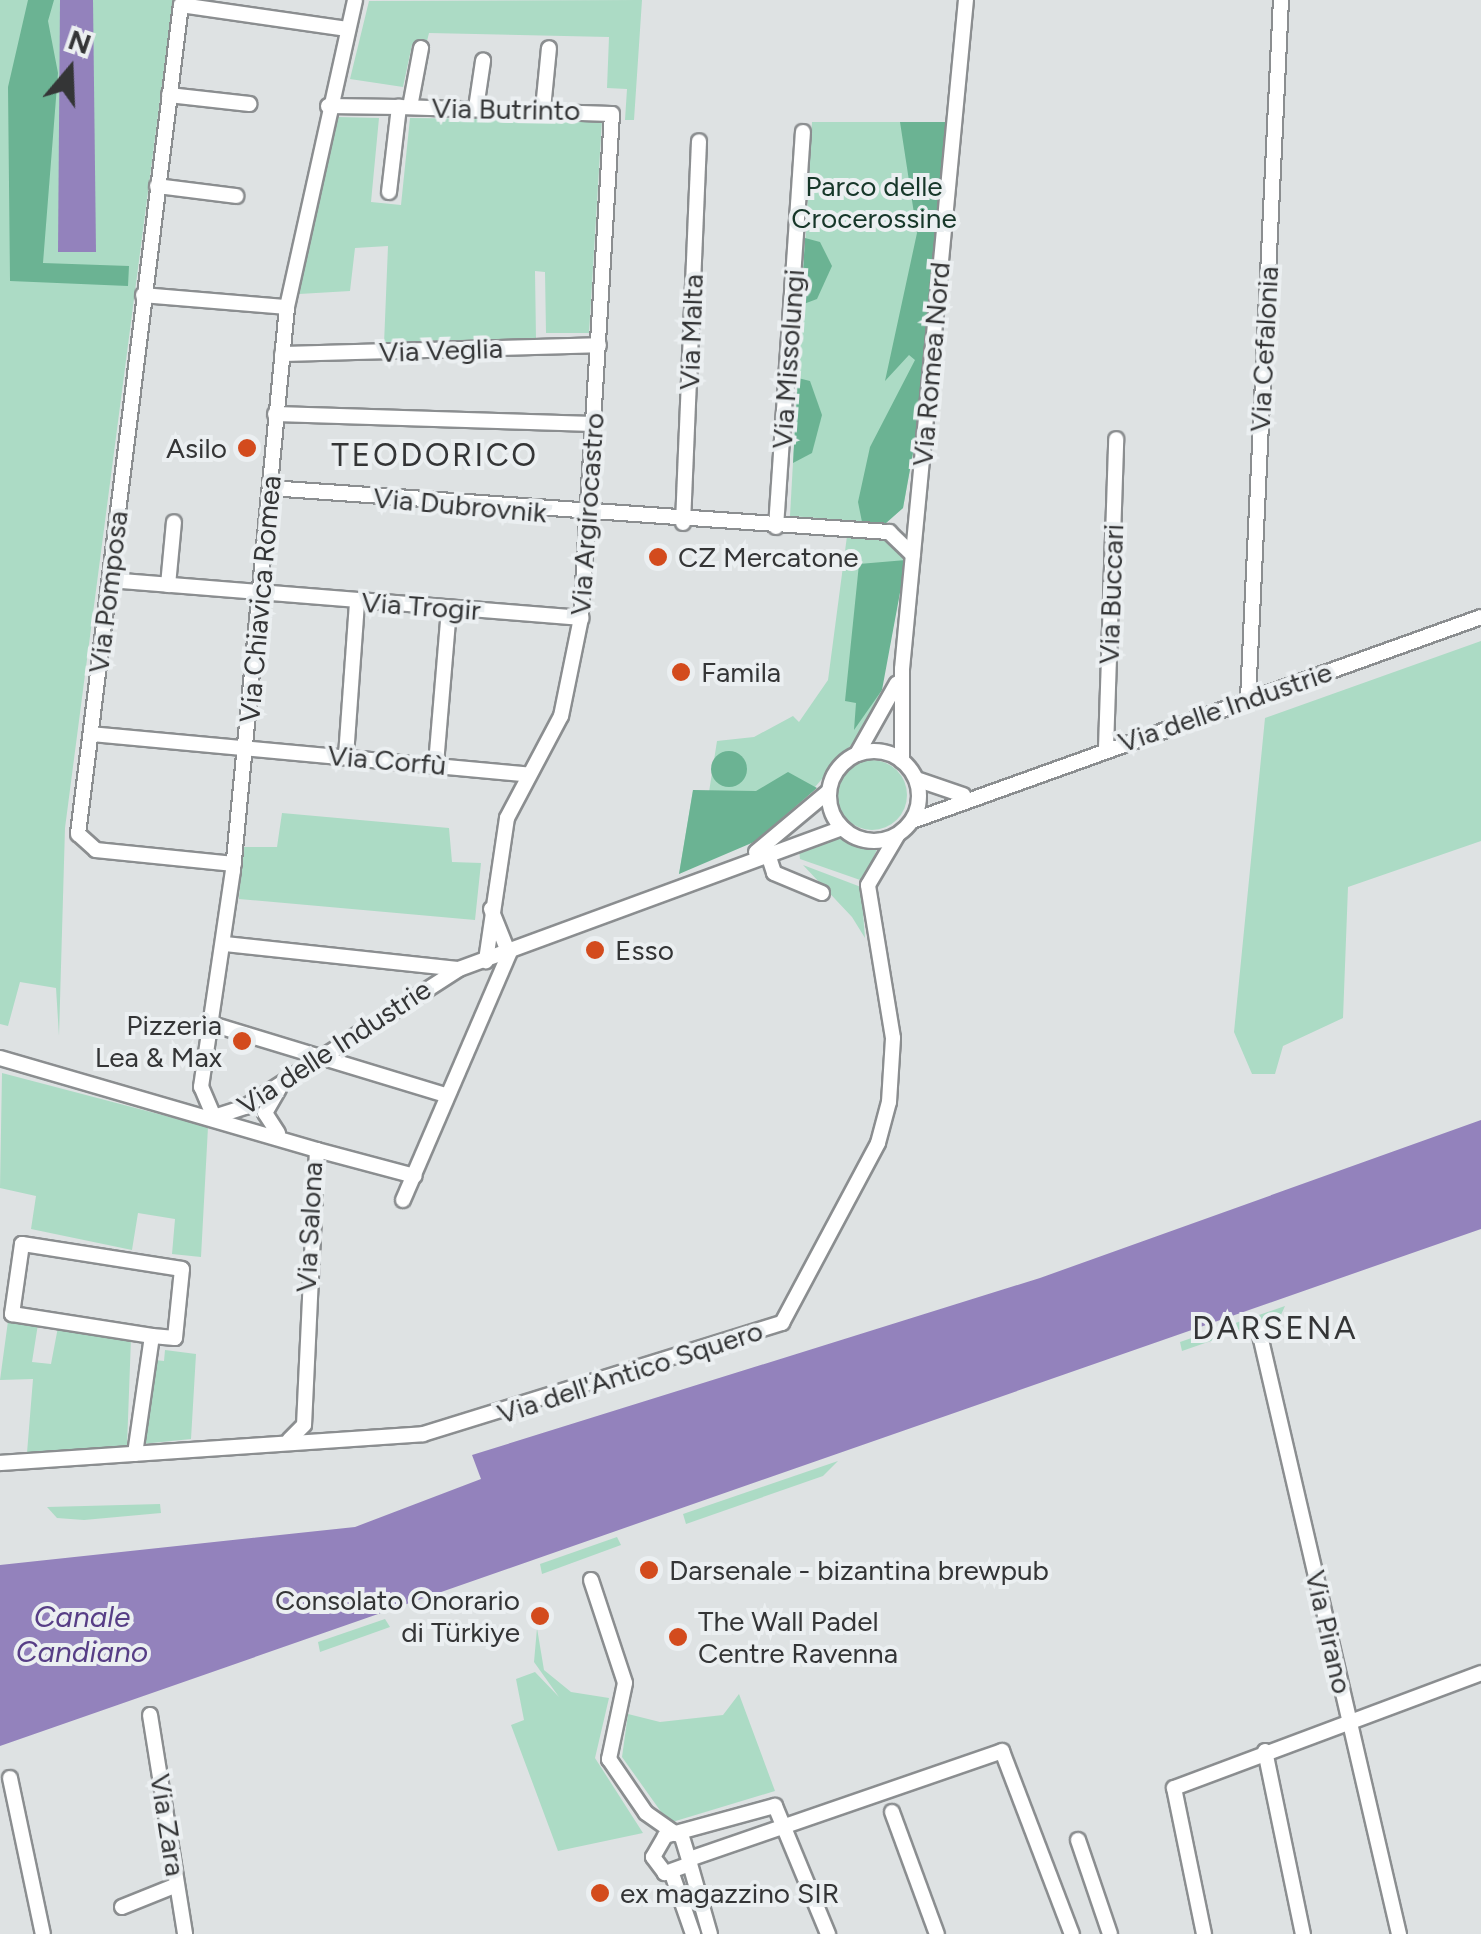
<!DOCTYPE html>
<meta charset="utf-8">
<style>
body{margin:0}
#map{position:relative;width:1481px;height:1934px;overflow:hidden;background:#dee2e3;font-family:Figtree,sans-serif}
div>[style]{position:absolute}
.green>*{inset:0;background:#acdbc5}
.round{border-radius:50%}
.forest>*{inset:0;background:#6bb393}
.water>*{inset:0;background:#9382bc}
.roads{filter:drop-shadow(2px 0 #8b8e90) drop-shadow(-2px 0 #8b8e90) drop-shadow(0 2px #8b8e90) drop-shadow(0 -2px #8b8e90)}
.minor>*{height:14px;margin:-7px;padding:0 7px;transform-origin:7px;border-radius:7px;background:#fff}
.minor>.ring{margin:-7px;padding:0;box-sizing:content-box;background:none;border:14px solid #fff;border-radius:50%}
.dots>*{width:28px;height:28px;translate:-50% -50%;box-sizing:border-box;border:5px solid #ebeff1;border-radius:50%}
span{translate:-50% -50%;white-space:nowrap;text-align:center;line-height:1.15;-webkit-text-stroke:8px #ebeff1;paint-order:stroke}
.street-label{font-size:28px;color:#343536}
.park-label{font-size:28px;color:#163729}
.poi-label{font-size:28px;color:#343536}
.right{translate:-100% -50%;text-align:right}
.left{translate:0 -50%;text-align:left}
.water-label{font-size:30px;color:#573e86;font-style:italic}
.quarter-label{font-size:32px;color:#343536;letter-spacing:2.5px}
.north{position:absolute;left:20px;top:20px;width:100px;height:100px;-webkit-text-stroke:8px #ebeff1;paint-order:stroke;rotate:19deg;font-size:28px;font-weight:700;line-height:40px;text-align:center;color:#343536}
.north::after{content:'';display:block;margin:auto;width:35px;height:45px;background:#343536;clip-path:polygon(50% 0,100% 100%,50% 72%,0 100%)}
</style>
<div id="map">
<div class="green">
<i style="clip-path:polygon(0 0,173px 0,65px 828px,59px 1036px,56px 988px,20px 982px,8px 1026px,0 1024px)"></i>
<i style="clip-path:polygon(642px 0,634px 120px,625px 120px,627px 89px,607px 88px,609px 37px,429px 33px,426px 45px,412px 45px,403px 87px,350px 79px,369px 1px)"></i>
<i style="clip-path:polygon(338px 117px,379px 118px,371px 202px,401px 205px,410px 118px,602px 120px,589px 333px,546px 333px,545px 272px,535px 271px,536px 339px,384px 344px,388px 246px,355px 248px,350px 291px,299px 294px)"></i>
<i style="clip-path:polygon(812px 122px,948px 122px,920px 414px,903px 508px,886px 523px,790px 516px)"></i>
<i style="clip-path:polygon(847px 536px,887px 539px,906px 560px,876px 716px,791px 815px,679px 874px,693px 790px,709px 792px,717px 741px,754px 737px,793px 716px,799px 722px,828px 680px)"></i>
<i style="clip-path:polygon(1481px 641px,1481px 841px,1348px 887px,1343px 1018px,1283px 1046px,1275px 1074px,1252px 1074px,1234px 1032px,1265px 718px)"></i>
<i class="round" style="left:837px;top:760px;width:70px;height:70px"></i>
<i style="clip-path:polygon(282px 813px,449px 828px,452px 862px,481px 863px,475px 920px,239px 899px,243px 847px,277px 847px)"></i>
<i style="clip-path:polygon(835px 837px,878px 847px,863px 881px,800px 859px,799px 849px)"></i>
<i style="clip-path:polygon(803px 865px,861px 887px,865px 938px,852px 917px)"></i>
<i style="clip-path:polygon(2px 1073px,208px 1127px,201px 1257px,172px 1254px,175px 1219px,138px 1213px,132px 1250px,31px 1229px,36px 1196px,0 1188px)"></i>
<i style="clip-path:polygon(1285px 1306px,1280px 1317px,1182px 1351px,1180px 1342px)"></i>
<i style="clip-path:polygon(8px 1321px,38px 1324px,32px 1362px,51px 1364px,58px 1327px,131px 1338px,127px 1446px,27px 1453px,33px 1379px,0 1380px)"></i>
<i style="clip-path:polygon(165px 1350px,196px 1354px,191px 1439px,142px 1444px,155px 1360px,164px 1361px)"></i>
<i style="clip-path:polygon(838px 1461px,823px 1476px,686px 1524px,683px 1514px)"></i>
<i style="clip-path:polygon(160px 1504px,161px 1513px,84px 1520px,57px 1518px,47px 1507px)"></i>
<i style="clip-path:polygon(617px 1537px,621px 1545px,542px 1574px,540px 1564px)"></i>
<i style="clip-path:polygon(385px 1619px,390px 1627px,320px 1652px,318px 1642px)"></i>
<i style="clip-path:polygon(537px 1628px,544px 1670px,571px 1692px,609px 1698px,595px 1758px,643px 1833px,558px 1851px,511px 1725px,524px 1720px,516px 1679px,535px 1672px,559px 1697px,534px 1662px)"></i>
<i style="clip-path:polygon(739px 1694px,775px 1791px,669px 1823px,622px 1757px,628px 1714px,660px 1722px,723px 1715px)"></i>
</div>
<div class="forest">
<i style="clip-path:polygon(28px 0,54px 0,48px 21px,58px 73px,43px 263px,129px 266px,128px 286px,10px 281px,8px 87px)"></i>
<i style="clip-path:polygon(900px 122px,948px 122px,920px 414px,903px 508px,886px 523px,862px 522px,858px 502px,870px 447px,915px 360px,909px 355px,885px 381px,917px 233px)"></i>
<i style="clip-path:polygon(805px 238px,820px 242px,832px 266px,817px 299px,801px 305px)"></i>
<i style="clip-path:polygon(798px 378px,810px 381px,822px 415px,812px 453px,793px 463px)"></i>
<i style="clip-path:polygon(906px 560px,882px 690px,854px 730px,856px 703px,845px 701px,859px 564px)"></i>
<i class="round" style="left:711px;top:751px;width:36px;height:36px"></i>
<i style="clip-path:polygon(788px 772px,817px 788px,754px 842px,679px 874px,693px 790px,756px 791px)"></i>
</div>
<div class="water">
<i style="clip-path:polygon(60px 0,93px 0,96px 252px,58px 252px)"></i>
<i style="clip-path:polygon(1481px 1120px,1481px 1229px,0 1746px,0 1565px,355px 1527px,481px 1479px,472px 1455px,1040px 1278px)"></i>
</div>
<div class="roads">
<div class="minor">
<i style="left:169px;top:95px;width:81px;rotate:6.4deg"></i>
<i style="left:328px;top:106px;width:71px;rotate:0.8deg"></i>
<i style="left:410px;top:107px;width:60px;rotate:-79.4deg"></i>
<i style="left:476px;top:108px;width:48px;rotate:-81.5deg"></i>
<i style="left:543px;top:109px;width:61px;rotate:-84.4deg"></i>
<i style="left:157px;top:186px;width:80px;rotate:7.2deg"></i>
<i style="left:389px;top:192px;width:86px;rotate:-83.3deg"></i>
<i style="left:399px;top:107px;width:213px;rotate:1.9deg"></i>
<i style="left:612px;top:114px;width:505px;rotate:93.52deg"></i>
<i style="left:581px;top:618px;width:100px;rotate:101.5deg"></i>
<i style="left:561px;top:716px;width:115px;rotate:117.9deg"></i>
<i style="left:507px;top:818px;width:145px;rotate:98.4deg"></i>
<i style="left:143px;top:295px;width:144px;rotate:4.8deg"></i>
<i style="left:282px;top:354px;width:317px;rotate:-1.6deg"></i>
<i style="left:275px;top:414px;width:319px;rotate:1.8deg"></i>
<i style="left:270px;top:488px;width:621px;rotate:4.07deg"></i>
<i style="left:889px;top:532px;width:33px;rotate:44deg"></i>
<i style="left:683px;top:523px;width:382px;rotate:-87.6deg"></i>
<i style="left:776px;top:527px;width:396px;rotate:-86.1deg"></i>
<i style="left:110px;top:580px;width:473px;rotate:4.6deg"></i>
<i style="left:168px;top:585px;width:63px;rotate:-84.6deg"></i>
<i style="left:1248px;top:699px;width:700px;rotate:-87.3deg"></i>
<i style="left:91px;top:734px;width:437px;rotate:5.3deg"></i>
<i style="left:1106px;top:748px;width:309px;rotate:-88.1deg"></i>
<i class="ring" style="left:829px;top:751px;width:76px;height:76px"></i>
<i style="left:857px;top:754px;width:81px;rotate:-60.6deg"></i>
<i style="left:346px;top:756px;width:155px;rotate:-85.9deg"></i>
<i style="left:902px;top:761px;width:92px;rotate:-90deg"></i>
<i style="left:902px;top:669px;width:672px;rotate:-84.54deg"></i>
<i style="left:436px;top:764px;width:157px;rotate:-85.2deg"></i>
<i style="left:916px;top:779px;width:50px;rotate:18.8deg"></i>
<i style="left:912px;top:821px;width:604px;rotate:-19.72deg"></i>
<i style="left:766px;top:848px;width:26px;rotate:72deg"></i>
<i style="left:774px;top:873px;width:52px;rotate:22.6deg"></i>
<i style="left:756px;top:852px;width:95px;rotate:-39.9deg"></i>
<i style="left:234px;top:864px;width:139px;rotate:-174.2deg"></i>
<i style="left:96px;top:850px;width:24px;rotate:-138deg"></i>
<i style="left:78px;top:834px;width:835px;rotate:-82.92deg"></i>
<i style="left:181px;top:5px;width:168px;rotate:8.2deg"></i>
<i style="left:491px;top:909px;width:48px;rotate:68.2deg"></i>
<i style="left:225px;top:944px;width:234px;rotate:6.1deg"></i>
<i style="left:215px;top:1025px;width:237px;rotate:16.9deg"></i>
<i style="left:0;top:1058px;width:330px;rotate:16.2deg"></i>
<i style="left:317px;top:1150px;width:275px;rotate:92.7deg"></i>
<i style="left:304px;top:1425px;width:21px;rotate:135deg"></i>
<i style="left:214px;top:1117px;width:33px;rotate:-113deg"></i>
<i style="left:201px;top:1087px;width:219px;rotate:-81.6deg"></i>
<i style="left:233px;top:870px;width:566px;rotate:-84.52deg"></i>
<i style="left:287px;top:307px;width:314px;rotate:-77.5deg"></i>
<i style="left:214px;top:1117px;width:33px;rotate:-18deg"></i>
<i style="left:245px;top:1107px;width:255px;rotate:-32.8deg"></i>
<i style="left:459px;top:969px;width:408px;rotate:-20.2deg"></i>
<i style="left:278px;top:1133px;width:24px;rotate:-123deg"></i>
<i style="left:265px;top:1113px;width:28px;rotate:-60deg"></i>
<i style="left:317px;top:1150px;width:101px;rotate:14.9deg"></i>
<i style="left:403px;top:1200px;width:268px;rotate:-66.7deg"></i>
<i style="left:1259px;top:1331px;width:619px;rotate:76.93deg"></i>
<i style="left:135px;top:1454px;width:119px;rotate:-81.8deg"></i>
<i style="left:152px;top:1336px;width:23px;rotate:5deg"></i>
<i style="left:175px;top:1338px;width:69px;rotate:-84.2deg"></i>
<i style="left:182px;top:1269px;width:162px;rotate:-171.1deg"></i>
<i style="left:22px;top:1244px;width:71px;rotate:98.1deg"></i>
<i style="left:12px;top:1314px;width:142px;rotate:8.9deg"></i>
<i style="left:0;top:1463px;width:424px;rotate:-3.9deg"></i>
<i style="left:423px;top:1434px;width:376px;rotate:-17.2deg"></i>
<i style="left:782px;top:1323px;width:204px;rotate:-61.9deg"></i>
<i style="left:878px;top:1143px;width:42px;rotate:-75deg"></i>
<i style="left:889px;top:1102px;width:64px;rotate:-86.4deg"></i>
<i style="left:893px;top:1038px;width:155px;rotate:-99.3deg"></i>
<i style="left:868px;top:885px;width:57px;rotate:-59.4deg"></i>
<i style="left:591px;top:1580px;width:108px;rotate:71.7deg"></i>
<i style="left:625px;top:1683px;width:78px;rotate:101.9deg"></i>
<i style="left:609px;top:1759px;width:65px;rotate:55.6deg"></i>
<i style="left:646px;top:1813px;width:37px;rotate:35deg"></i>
<i style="left:150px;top:1715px;width:222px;rotate:80.9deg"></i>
<i style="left:1265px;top:1751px;width:187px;rotate:78.3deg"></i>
<i style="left:10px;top:1778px;width:159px;rotate:78.1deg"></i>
<i style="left:892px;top:1812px;width:130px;rotate:69.8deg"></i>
<i style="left:682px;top:1837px;width:28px;rotate:73deg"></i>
<i style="left:690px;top:1864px;width:27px;rotate:160deg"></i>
<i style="left:665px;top:1873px;width:20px;rotate:-127deg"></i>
<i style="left:653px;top:1857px;width:24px;rotate:-60deg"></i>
<i style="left:665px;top:1836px;width:114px;rotate:-15.3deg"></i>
<i style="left:775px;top:1806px;width:139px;rotate:67.5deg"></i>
<i style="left:1078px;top:1840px;width:99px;rotate:71.2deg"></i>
<i style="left:692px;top:1858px;width:328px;rotate:-19deg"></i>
<i style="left:1002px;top:1751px;width:196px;rotate:69.1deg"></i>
<i style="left:690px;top:1864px;width:73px;rotate:74.1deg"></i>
<i style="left:672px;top:1874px;width:64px;rotate:70.7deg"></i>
<i style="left:122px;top:1907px;width:59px;rotate:-21.8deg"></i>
<i style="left:1204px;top:1934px;width:149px;rotate:-101.6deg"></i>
<i style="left:1174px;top:1788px;width:328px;rotate:-20.5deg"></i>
</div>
</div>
<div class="dots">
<i style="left:247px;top:448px;background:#d34b1d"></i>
<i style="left:658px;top:557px;background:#d34b1d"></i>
<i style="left:681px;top:672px;background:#d34b1d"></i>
<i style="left:595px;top:950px;background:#d34b1d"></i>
<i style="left:242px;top:1041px;background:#d34b1d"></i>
<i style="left:649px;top:1570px;background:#d34b1d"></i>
<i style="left:540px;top:1616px;background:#d34b1d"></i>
<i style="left:678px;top:1637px;background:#d34b1d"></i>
<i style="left:600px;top:1893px;background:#d34b1d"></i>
</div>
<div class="street-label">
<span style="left:506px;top:109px;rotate:1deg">Via Butrinto</span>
<span style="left:691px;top:332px;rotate:-88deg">Via Malta</span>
<span style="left:1264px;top:349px;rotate:-87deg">Via Cefalonia</span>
<span style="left:441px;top:350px;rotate:-2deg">Via Veglia</span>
<span style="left:788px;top:359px;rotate:-86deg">Via Missolungi</span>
<span style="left:931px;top:364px;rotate:-85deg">Via Romea Nord</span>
<span style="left:460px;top:505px;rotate:5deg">Via Dubrovnik</span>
<span style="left:587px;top:514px;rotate:-86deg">Via Argirocastro</span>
<span style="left:108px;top:592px;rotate:-83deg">Via Pomposa</span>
<span style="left:1111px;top:594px;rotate:-88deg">Via Buccari</span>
<span style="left:260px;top:599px;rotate:-85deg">Via Chiavica Romea</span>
<span style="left:421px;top:606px;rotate:4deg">Via Trogir</span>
<span style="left:1225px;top:707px;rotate:-19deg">Via delle Industrie</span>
<span style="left:387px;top:760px;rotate:5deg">Via Corfù</span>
<span style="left:334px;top:1047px;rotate:-33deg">Via delle Industrie</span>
<span style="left:309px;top:1227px;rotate:-87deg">Via Salona</span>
<span style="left:630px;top:1372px;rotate:-18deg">Via dell'Antico Squero</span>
<span style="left:1329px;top:1632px;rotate:77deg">Via Pirano</span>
<span style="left:168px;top:1825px;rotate:81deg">Via Zara</span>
</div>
<div class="park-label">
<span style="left:874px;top:202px">Parco delle<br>Crocerossine</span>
</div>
<div class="poi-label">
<span class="right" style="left:227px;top:448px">Asilo</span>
<span class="left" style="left:678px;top:557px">CZ Mercatone</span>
<span class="left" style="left:701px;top:672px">Famila</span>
<span class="left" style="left:615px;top:950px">Esso</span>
<span class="right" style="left:222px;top:1041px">Pizzeria<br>Lea &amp; Max</span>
<span class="left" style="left:669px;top:1570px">Darsenale - bizantina brewpub</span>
<span class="right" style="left:520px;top:1616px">Consolato Onorario<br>di Türkiye</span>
<span class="left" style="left:698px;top:1637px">The Wall Padel<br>Centre Ravenna</span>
<span class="left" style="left:620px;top:1893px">ex magazzino SIR</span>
</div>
<div class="water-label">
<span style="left:82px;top:1634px">Canale<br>Candiano</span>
</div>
<div class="quarter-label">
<span style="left:435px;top:455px">TEODORICO</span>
<span style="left:1275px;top:1328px">DARSENA</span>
</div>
<div class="north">N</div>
</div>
